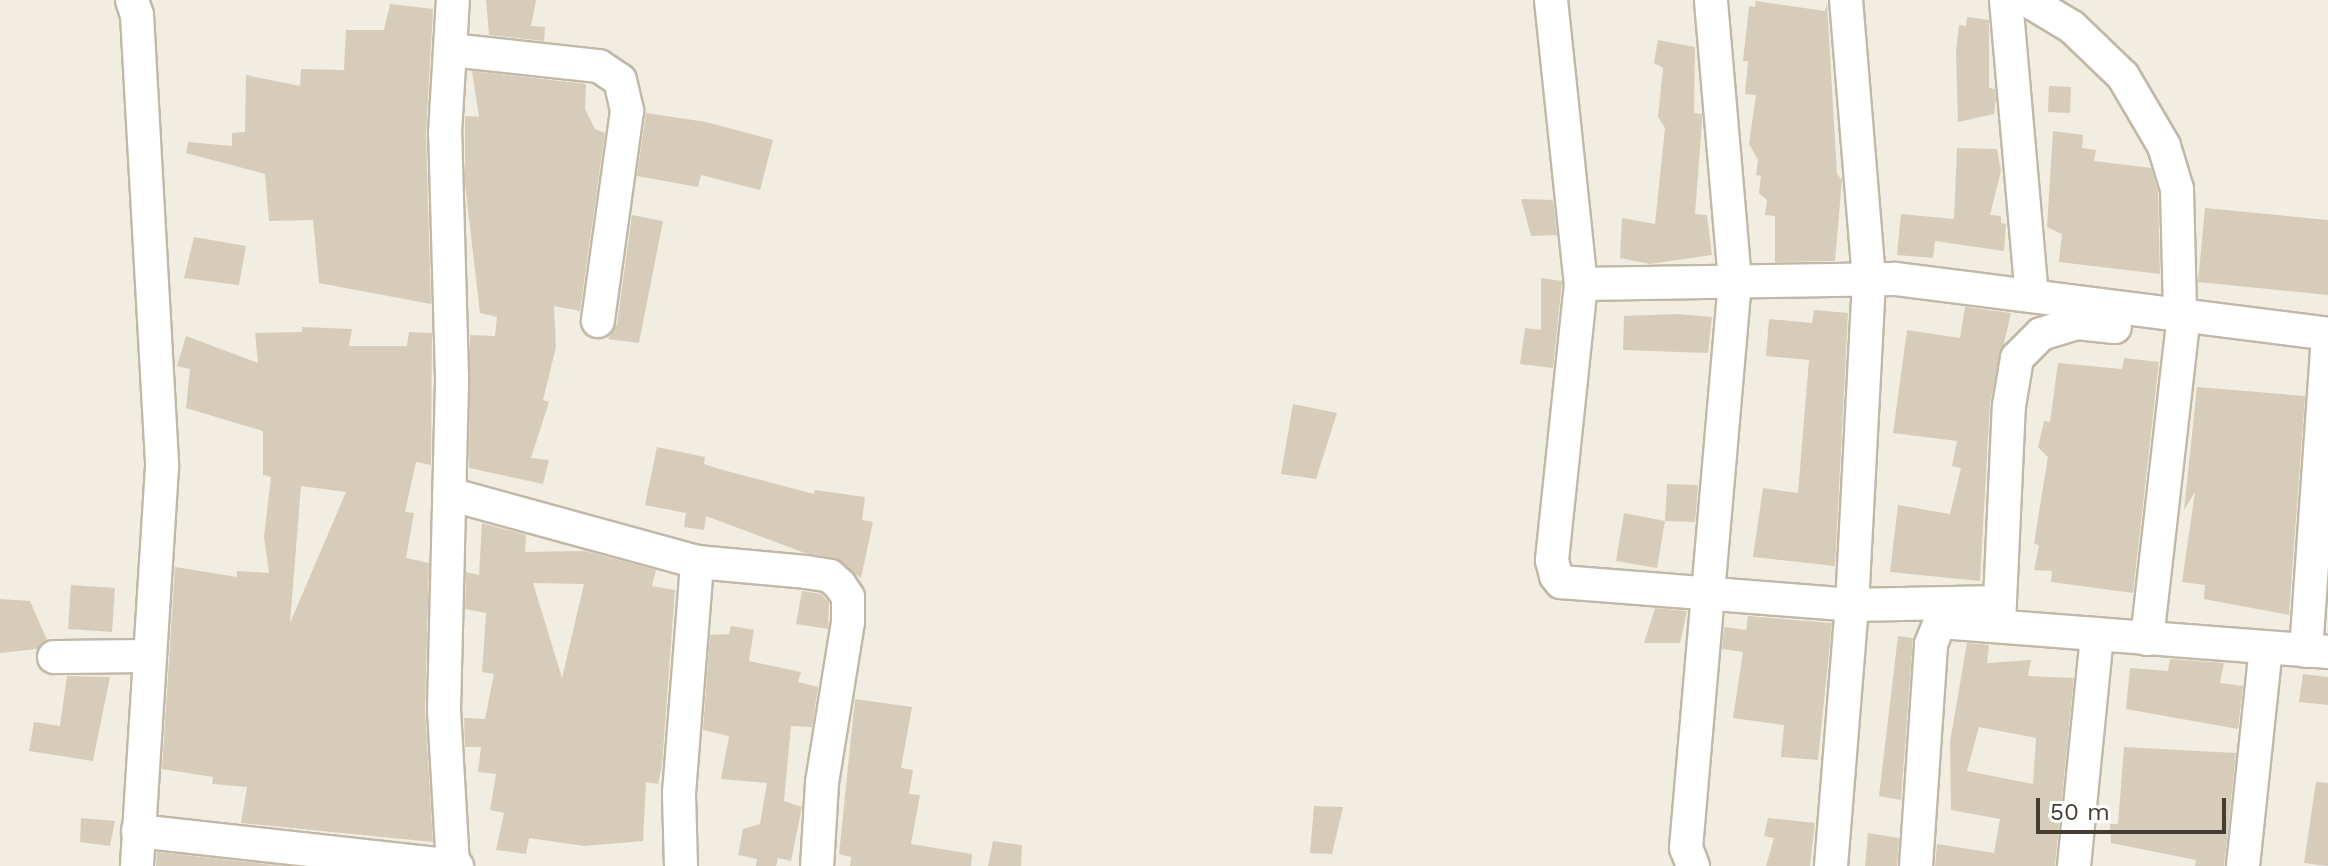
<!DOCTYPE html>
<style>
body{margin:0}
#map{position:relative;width:2328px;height:866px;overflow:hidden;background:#f2ede1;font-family:"Work Sans",sans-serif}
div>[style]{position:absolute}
.building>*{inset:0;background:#d7ccb9}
.roads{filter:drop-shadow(2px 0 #c1b8a7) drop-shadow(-2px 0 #c1b8a7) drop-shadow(0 2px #c1b8a7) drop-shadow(0 -2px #c1b8a7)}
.minor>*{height:32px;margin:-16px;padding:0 16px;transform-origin:16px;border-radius:16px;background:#fff}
span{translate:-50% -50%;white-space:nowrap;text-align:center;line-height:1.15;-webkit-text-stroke:7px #fff;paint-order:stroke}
.scale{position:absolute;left:2036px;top:798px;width:190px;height:36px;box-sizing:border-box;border:4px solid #443d32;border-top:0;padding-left:10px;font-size:24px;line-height:28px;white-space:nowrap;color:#443d32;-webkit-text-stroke:6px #fff;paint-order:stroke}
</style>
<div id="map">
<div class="building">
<i style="clip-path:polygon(486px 0,536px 0,531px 26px,545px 27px,544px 41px,489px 35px)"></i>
<i style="clip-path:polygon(1756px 1px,1825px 11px,1827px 3px,1837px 174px,1842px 180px,1835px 261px,1775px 262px,1775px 216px,1765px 215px,1767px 200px,1759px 193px,1761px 176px,1756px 175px,1758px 160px,1749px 144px,1756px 95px,1745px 94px,1748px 61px,1743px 61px,1749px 6px,1755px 7px)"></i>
<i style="clip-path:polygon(390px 4px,433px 9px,426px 133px,431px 304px,319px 283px,313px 220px,269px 221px,265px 174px,186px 153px,188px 142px,232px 146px,232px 133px,245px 132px,246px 75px,300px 86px,301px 69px,344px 70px,346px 30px,384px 30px)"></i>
<i style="clip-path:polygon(1967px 17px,1989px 20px,1989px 88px,1995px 89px,1996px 99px,1994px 114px,1958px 122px,1956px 51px,1959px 25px,1966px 26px)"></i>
<i style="clip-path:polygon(1658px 40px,1695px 47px,1694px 113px,1702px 114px,1702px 122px,1695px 214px,1707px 215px,1712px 255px,1650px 264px,1620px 258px,1622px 218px,1655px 224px,1665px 128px,1658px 117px,1663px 68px,1654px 63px)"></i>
<i style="clip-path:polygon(472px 71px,586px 84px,585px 109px,595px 129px,605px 133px,580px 311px,554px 306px,556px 347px,543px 400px,549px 402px,531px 458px,549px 460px,543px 484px,469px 468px,470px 335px,495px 336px,497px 317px,480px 313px,465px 184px,465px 116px,479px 117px)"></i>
<i style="clip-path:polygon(2049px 86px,2071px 87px,2070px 113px,2048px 112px)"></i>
<i style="clip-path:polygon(646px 113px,706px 122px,773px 140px,760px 190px,701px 175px,698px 187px,637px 176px)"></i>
<i style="clip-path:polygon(2053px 131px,2083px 135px,2082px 148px,2096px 150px,2094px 161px,2151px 168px,2158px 192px,2160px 274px,2059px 262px,2062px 234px,2047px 227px)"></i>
<i style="clip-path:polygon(1957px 148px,1997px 149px,2001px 171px,1990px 215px,2001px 216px,2001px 223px,2006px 224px,2004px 251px,1935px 241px,1933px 258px,1897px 255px,1901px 214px,1954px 219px)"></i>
<i style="clip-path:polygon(1521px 199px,1553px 200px,1557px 235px,1531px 236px)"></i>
<i style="clip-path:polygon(2205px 208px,2328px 220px,2328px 295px,2198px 282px)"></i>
<i style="clip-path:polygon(632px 215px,663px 221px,639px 343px,608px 339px,617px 324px)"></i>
<i style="clip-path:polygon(194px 237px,246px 246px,239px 285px,184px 278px)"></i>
<i style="clip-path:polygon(1541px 278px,1562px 281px,1553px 368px,1520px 364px,1525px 328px,1541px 330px)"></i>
<i style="clip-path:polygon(1965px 307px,2011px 313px,1990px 403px,1980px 581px,1890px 572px,1898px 505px,1950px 514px,1961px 468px,1952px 466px,1957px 441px,1893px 433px,1907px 330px,1960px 338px)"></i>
<i style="clip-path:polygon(1814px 310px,1848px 313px,1835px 566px,1753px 557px,1763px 488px,1798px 493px,1809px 360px,1766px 356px,1769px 319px,1812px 323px)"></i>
<i style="clip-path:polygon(1678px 314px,1712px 317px,1708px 353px,1623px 350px,1624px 316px)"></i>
<i style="clip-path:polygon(evenodd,302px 327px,352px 329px,349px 346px,407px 346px,409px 332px,432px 333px,431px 465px,416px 462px,405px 512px,414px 513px,406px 558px,429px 563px,425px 710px,433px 842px,241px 823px,247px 787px,212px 784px,213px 777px,162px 769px,175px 567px,237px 577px,237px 571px,269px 573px,264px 537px,271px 477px,263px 475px,263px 431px,186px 408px,190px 369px,177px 366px,186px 336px,258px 363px,255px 333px,302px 332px,302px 327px,301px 486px,346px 492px,290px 623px,301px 486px)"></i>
<i style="clip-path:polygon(2124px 358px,2159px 362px,2133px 593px,2051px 582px,2052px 571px,2034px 570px,2039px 546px,2034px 543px,2048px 457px,2038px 447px,2044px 421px,2050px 422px,2058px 363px,2122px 369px)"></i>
<i style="clip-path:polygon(2197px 387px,2305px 396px,2289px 615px,2204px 599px,2205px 585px,2182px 582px,2195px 492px,2184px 510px)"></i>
<i style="clip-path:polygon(1293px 404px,1337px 413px,1316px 479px,1281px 474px)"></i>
<i style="clip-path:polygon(657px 447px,705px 457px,704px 464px,719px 469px,814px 494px,815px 490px,865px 497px,862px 520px,873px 522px,861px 578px,834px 558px,805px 553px,706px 516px,704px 530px,684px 527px,686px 513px,645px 505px)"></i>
<i style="clip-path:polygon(1667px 484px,1698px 485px,1695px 522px,1665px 521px)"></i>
<i style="clip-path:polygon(1624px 513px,1665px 521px,1657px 568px,1616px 561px)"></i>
<i style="clip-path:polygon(evenodd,482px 523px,526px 535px,525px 552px,585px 551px,656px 570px,652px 586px,675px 590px,662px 765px,658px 784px,646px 782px,643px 841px,584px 846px,529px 838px,526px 854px,496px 850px,504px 813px,490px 810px,496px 774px,478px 772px,481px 747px,465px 747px,464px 718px,485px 719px,494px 674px,482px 672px,486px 613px,465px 609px,466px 572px,479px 575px,482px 523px,533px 583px,584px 584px,562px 678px,533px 583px)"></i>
<i style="clip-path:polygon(71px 585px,115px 588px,112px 632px,68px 629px)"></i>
<i style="clip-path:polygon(802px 591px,821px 594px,829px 603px,828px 629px,796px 624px)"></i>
<i style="clip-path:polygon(0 599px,30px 601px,47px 640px,37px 649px,0 653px)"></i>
<i style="clip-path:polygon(1655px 608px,1687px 611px,1680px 643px,1644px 643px)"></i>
<i style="clip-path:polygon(1748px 616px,1832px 623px,1818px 760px,1781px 757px,1784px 725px,1733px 718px,1743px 652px,1722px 649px,1724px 627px,1746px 630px)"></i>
<i style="clip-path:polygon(731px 626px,754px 630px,749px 661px,801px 672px,798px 682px,818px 687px,812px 727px,791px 726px,784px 801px,802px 807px,791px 861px,778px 858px,776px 866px,756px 866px,757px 859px,738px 855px,743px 829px,760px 824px,767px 783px,721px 779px,729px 736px,703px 730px,710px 635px,729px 634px)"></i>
<i style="clip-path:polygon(1898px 636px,1913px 638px,1901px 800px,1879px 796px)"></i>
<i style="clip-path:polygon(evenodd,1967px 643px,1989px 645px,1987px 663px,2031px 660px,2028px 676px,2074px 678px,2055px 866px,1935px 866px,1937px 844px,1994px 853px,2000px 819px,1951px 810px,1950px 742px,1967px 643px,1979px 727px,2036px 738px,2033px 784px,1967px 771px,1979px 727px)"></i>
<i style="clip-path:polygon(2170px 659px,2224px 663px,2220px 683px,2243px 686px,2238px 729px,2126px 709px,2130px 668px,2168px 671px)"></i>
<i style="clip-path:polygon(2303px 674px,2328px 677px,2328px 705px,2299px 702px)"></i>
<i style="clip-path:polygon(67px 676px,110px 677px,93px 761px,29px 751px,34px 722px,60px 726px)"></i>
<i style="clip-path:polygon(855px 699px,912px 707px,901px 768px,913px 770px,909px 794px,920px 795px,911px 844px,972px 854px,971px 866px,850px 866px,851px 857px,839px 854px)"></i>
<i style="clip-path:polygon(2124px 747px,2236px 753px,2224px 866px,2195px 866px,2196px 860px,2111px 843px,2110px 824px,2118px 824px)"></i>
<i style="clip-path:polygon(2316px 782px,2328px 783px,2328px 866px,2304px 863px)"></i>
<i style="clip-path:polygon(1314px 806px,1343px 807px,1332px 854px,1310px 853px)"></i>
<i style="clip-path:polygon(81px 818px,115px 821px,110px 846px,80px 842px)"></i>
<i style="clip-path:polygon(1768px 818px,1815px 823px,1810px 866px,1766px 866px,1774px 838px,1764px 836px)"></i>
<i style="clip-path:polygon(1868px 833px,1899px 838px,1897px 866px,1865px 866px)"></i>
<i style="clip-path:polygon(993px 841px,1022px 845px,1021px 866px,988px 866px)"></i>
<i style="clip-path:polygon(157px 852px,283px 866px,156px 866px)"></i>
</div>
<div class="roads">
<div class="minor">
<i style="left:132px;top:0;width:16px;rotate:72deg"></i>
<i style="left:137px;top:15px;width:453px;rotate:86.8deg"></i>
<i style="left:162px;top:467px;width:400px;rotate:93.6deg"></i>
<i style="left:1551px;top:0;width:286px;rotate:84deg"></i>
<i style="left:1581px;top:284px;width:278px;rotate:96deg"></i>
<i style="left:1552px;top:560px;width:16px;rotate:76deg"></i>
<i style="left:1556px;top:576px;width:8px;rotate:50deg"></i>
<i style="left:1561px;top:582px;width:292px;rotate:4.5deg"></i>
<i style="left:1852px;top:605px;width:148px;rotate:-1.2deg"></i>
<i style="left:2006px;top:0;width:297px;rotate:85deg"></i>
<i style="left:2027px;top:0;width:52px;rotate:31deg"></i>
<i style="left:2072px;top:27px;width:71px;rotate:43.9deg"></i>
<i style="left:2123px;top:76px;width:81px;rotate:59.6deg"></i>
<i style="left:2164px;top:146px;width:45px;rotate:73.2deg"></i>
<i style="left:2177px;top:189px;width:126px;rotate:88.6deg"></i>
<i style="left:451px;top:50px;width:149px;rotate:6.2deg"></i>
<i style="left:599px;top:66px;width:25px;rotate:34deg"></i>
<i style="left:620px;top:80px;width:32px;rotate:77deg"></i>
<i style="left:627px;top:111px;width:212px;rotate:97.9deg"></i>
<i style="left:1581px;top:284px;width:314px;rotate:-0.9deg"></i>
<i style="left:1895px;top:279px;width:436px;rotate:7.2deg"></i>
<i style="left:449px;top:494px;width:257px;rotate:15.3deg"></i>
<i style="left:697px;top:562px;width:109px;rotate:5.2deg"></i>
<i style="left:806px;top:572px;width:24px;rotate:9deg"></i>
<i style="left:830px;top:576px;width:13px;rotate:42deg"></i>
<i style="left:840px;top:585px;width:14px;rotate:56deg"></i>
<i style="left:848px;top:597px;width:25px;rotate:90deg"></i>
<i style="left:848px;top:622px;width:163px;rotate:99.2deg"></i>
<i style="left:822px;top:783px;width:83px;rotate:93.4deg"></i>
<i style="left:1999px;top:623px;width:217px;rotate:-87.4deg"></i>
<i style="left:2009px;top:406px;width:49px;rotate:-80.5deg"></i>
<i style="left:2017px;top:358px;width:34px;rotate:-45deg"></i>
<i style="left:2041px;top:334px;width:38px;rotate:-17deg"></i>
<i style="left:2077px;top:323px;width:38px;rotate:6deg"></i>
<i style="left:2147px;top:639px;width:308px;rotate:-83.5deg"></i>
<i style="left:2306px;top:651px;width:312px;rotate:-86deg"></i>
<i style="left:54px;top:657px;width:96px;rotate:-0.6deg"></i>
<i style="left:138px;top:831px;width:321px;rotate:6.3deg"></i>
<i style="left:453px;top:866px;width:156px;rotate:-93.3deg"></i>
<i style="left:444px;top:710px;width:333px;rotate:-88.6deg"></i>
<i style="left:452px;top:377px;width:244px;rotate:-91.6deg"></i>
<i style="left:445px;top:133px;width:133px;rotate:-86.6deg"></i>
<i style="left:681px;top:866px;width:73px;rotate:-91.6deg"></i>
<i style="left:679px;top:793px;width:232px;rotate:-85.5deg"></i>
<i style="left:1693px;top:866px;width:19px;rotate:-111deg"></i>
<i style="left:1686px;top:848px;width:569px;rotate:-85.06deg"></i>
<i style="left:1735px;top:281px;width:282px;rotate:-94.9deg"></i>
<i style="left:1831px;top:866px;width:262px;rotate:-85.4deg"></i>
<i style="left:1852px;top:605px;width:326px;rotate:-87deg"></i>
<i style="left:1869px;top:279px;width:280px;rotate:-94.7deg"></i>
<i style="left:1916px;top:866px;width:223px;rotate:-86.1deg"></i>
<i style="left:1931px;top:644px;width:24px;rotate:-68deg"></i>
<i style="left:1940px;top:622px;width:389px;rotate:4.4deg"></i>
<i style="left:2074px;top:866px;width:233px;rotate:-84.3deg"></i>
<i style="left:2243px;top:866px;width:219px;rotate:-84deg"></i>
</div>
</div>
<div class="scale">50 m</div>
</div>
